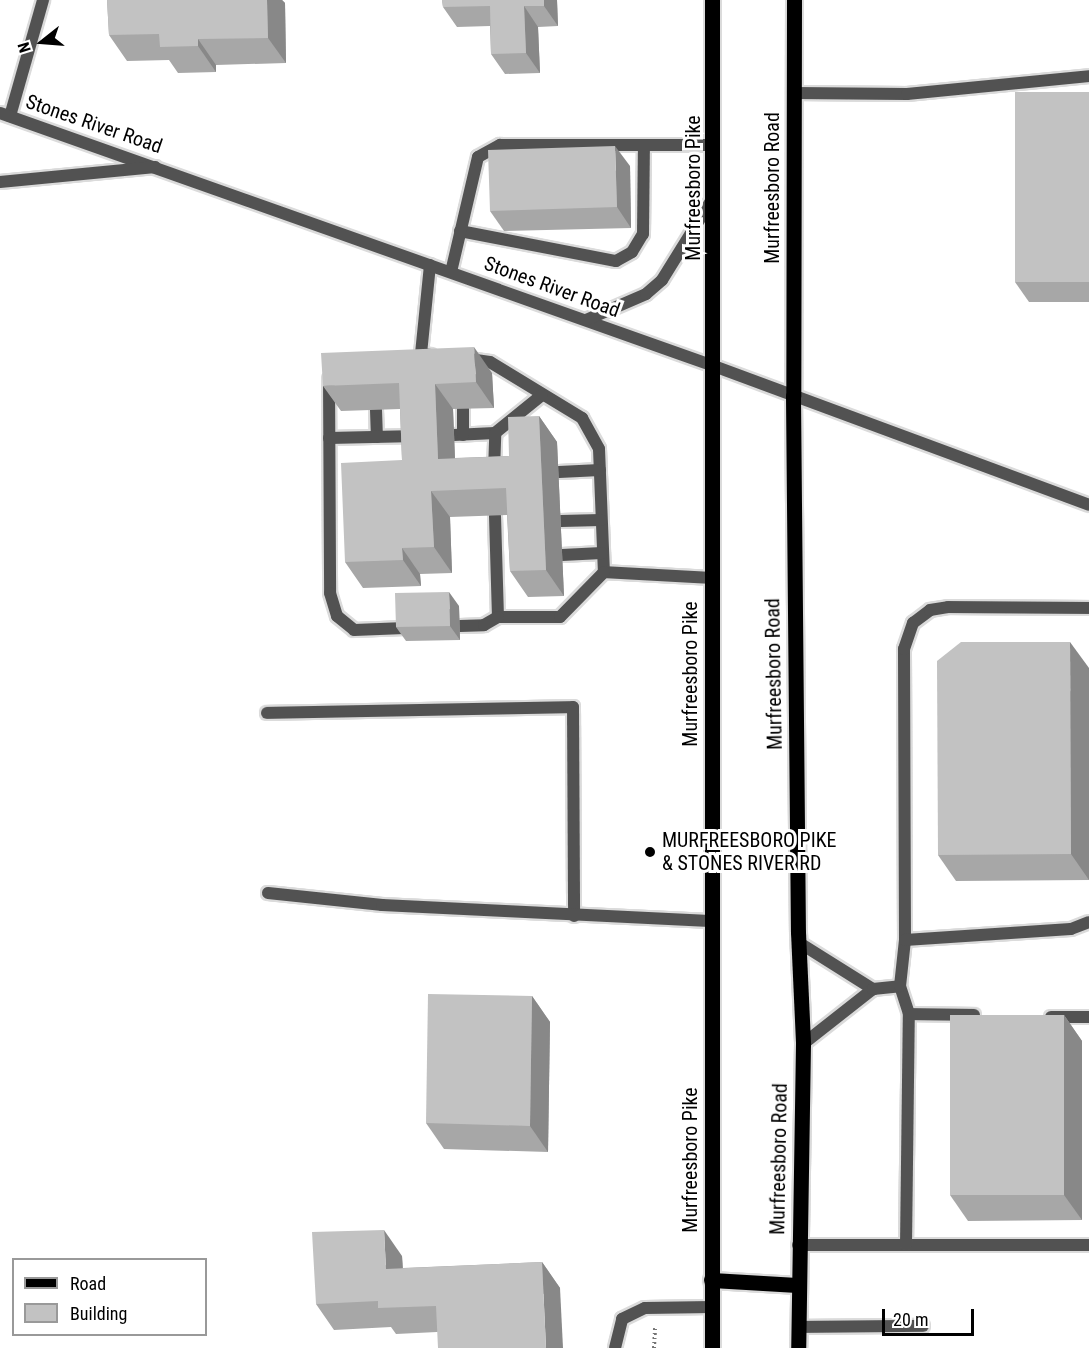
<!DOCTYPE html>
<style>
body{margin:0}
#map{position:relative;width:1089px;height:1348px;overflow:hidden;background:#fff;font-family:"Roboto Condensed",sans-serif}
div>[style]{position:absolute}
.path>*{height:4px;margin-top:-2px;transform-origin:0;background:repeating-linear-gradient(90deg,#747474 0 1.5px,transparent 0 4.5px)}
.roads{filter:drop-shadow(2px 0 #dbdbdb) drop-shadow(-2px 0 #dbdbdb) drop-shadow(0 2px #dbdbdb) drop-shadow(0 -2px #dbdbdb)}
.service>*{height:12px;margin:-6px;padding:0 6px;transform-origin:6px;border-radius:6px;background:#525252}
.minor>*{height:12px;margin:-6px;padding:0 6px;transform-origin:6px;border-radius:6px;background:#525252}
.primary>*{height:15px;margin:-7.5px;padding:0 7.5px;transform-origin:7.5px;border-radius:7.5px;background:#000}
.wall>*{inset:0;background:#a7a7a7}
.shaded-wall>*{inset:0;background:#888}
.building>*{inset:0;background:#c2c2c2}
.dots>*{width:16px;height:16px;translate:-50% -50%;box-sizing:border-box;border:3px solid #fff;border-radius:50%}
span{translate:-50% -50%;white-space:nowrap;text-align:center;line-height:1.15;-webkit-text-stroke:6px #fff;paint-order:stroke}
.street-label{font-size:20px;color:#000}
.poi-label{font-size:20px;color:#000}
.left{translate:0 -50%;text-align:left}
.legend{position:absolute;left:12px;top:1258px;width:195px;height:78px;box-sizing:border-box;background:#fff;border:2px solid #999;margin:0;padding:8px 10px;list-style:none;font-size:18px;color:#000}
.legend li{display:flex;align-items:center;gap:12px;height:30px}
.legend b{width:30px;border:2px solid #999}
.north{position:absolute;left:12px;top:12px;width:60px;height:60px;-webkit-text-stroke:4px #fff;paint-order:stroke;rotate:253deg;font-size:16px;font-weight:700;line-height:24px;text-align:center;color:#000}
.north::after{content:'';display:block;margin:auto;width:21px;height:27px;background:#000;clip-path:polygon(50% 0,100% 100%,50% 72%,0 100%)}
.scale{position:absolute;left:882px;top:1309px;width:92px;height:27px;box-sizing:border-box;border:3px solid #000;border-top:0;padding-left:8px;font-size:18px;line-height:21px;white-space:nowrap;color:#000;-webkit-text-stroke:4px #fff;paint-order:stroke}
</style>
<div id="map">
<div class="path">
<i style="left:654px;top:1348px;width:20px;rotate:-87deg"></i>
</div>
<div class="roads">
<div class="service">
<i style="left:794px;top:93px;width:113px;rotate:0.5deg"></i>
<i style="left:907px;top:94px;width:183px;rotate:-5.6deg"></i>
<i style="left:10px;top:116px;width:121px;rotate:-74.1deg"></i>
<i style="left:460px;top:231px;width:159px;rotate:10.9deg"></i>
<i style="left:616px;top:261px;width:18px;rotate:-29deg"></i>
<i style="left:632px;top:252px;width:21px;rotate:-59deg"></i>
<i style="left:643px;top:234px;width:89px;rotate:-89.4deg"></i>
<i style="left:430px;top:265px;width:89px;rotate:95.8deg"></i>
<i style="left:421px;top:354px;width:10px;rotate:6deg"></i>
<i style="left:451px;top:272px;width:118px;rotate:-76.8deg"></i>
<i style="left:478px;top:157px;width:25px;rotate:-29deg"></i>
<i style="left:500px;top:145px;width:213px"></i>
<i style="left:469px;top:359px;width:21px;rotate:8deg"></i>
<i style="left:490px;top:362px;width:108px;rotate:31.3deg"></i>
<i style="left:582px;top:418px;width:35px;rotate:61deg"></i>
<i style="left:599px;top:449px;width:123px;rotate:87.7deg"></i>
<i style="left:604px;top:572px;width:107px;rotate:3.2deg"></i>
<i style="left:329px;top:379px;width:214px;rotate:89.7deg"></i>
<i style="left:330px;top:593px;width:24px;rotate:73deg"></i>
<i style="left:337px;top:616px;width:22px;rotate:39deg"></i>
<i style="left:354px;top:630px;width:51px;rotate:-2.2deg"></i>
<i style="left:376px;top:410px;width:27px;rotate:88deg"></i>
<i style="left:454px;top:435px;width:41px;rotate:-2.8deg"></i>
<i style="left:495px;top:433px;width:60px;rotate:-39deg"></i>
<i style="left:463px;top:435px;width:26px;rotate:-90deg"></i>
<i style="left:329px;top:438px;width:88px;rotate:-1.3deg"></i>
<i style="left:494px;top:471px;width:38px;rotate:-88deg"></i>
<i style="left:559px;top:472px;width:41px;rotate:-2.8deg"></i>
<i style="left:495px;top:516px;width:101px;rotate:88.3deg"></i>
<i style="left:498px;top:617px;width:62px"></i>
<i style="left:560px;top:617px;width:63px;rotate:-45.6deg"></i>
<i style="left:561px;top:521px;width:40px;rotate:-1.4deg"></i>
<i style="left:562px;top:555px;width:40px;rotate:-2.9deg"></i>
<i style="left:460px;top:626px;width:24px;rotate:-2deg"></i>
<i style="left:484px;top:625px;width:16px;rotate:-30deg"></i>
<i style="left:267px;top:713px;width:306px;rotate:-1.1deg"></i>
<i style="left:573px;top:707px;width:209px;rotate:89.7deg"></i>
<i style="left:905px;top:940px;width:291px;rotate:-90.2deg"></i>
<i style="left:904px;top:649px;width:28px;rotate:-71deg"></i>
<i style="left:913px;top:623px;width:21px;rotate:-37deg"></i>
<i style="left:930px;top:610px;width:18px;rotate:-9deg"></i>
<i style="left:948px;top:607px;width:141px;rotate:0.4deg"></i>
<i style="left:798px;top:942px;width:89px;rotate:32.1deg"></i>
<i style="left:900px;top:986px;width:29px;rotate:72deg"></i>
<i style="left:1051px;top:1017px;width:38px"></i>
<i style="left:803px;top:1044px;width:89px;rotate:-38.2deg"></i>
<i style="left:873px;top:989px;width:27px;rotate:-6deg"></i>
<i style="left:900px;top:986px;width:46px;rotate:-83.8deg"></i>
<i style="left:905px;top:940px;width:166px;rotate:-3.8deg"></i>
<i style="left:1071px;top:929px;width:19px;rotate:-21deg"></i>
<i style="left:798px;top:1245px;width:291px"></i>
<i style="left:906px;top:1245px;width:231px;rotate:-89.3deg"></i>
<i style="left:909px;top:1014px;width:65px;rotate:0.9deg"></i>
<i style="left:798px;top:1327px;width:125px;rotate:-0.5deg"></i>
<i style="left:615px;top:1348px;width:30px;rotate:-76deg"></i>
<i style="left:622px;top:1319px;width:25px;rotate:-26deg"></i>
<i style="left:645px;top:1308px;width:67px;rotate:-0.9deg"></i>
</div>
<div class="minor">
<i style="left:0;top:113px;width:754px;rotate:19.52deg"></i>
<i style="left:711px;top:365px;width:403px;rotate:20.3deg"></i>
<i style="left:0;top:182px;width:156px;rotate:-5.5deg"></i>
<i style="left:586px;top:320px;width:65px;rotate:-23.4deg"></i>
<i style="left:646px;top:294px;width:21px;rotate:-41deg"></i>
<i style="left:662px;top:280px;width:93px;rotate:-58.2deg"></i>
<i style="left:268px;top:893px;width:115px;rotate:6deg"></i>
<i style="left:382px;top:905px;width:328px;rotate:2.8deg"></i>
</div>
<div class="primary">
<i style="left:794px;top:0;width:396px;rotate:90.1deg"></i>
<i style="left:793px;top:396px;width:536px;rotate:89.47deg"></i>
<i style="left:798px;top:932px;width:112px;rotate:87.4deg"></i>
<i style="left:803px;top:1044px;width:304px;rotate:90.9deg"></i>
<i style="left:711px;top:1280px;width:87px;rotate:3.3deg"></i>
<i style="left:712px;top:1348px;width:1348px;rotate:-90deg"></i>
</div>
</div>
<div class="wall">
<i style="clip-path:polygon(107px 0,282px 0,285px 3px,286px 63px,216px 65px,216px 72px,178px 73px,169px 60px,127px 61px,109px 35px)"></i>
<i style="clip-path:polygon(442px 0,557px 0,558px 26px,538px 27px,540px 73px,505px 74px,491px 54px,490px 26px,457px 27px,443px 7px)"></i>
<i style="clip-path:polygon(1089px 92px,1089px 302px,1029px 302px,1015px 282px)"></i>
<i style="clip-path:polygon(630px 166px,631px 228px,504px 231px,490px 211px)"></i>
<i style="clip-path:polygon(492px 373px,494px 408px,453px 409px,455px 458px,509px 456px,539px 416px,557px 442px,564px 596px,528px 597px,510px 571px,507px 515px,450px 517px,452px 573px,420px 574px,421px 586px,363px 588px,345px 562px,402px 460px,400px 409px,341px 411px,323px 386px)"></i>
<i style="clip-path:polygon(459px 606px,460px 640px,406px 641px,396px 627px)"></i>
<i style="clip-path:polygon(1089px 668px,1089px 880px,956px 881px,938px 855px)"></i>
<i style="clip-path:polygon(532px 996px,550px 1022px,548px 1152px,444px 1149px,426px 1123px)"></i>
<i style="clip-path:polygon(1064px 1015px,1082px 1041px,1082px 1220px,968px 1221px,950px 1195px)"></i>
<i style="clip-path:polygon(402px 1256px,403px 1268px,542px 1262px,560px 1288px,437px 1332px,396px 1334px,391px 1327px,334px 1330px,316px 1304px)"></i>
</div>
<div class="shaded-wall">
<i style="clip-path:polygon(267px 0,282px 0,285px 3px,286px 63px,268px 38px)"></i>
<i style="clip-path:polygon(544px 0,557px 0,558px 26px,544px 6px)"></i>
<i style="clip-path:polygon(524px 6px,538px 27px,540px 73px,526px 53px)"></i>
<i style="clip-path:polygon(198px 39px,216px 65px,216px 72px,198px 46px)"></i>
<i style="clip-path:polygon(615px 146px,630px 166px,631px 228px,617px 207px)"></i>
<i style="clip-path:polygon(474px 347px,492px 373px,494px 408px,476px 382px)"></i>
<i style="clip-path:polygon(435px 384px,453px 409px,456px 485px,438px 459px)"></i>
<i style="clip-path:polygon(539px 416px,557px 442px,564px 596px,546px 570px)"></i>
<i style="clip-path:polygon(431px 491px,450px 517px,452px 573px,434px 547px)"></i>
<i style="clip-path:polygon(402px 548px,420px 574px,421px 586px,403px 560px)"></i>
<i style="clip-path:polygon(449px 592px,459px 606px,460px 640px,450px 626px)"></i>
<i style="clip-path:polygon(1070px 642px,1089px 668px,1089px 880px,1071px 854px)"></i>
<i style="clip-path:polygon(532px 996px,550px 1022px,548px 1152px,530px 1126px)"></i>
<i style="clip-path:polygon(1064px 1015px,1082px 1041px,1082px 1220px,1064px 1195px)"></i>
<i style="clip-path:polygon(384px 1230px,402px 1256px,404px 1295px,386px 1269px)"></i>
<i style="clip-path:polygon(542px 1262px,560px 1288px,563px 1348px,546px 1348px)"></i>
</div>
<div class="building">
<i style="clip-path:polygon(107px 0,267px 0,268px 38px,198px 39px,198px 46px,160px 47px,159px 34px,109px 35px)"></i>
<i style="clip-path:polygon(442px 0,544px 0,544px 6px,524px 6px,526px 53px,491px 54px,490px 6px,443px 7px)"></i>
<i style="clip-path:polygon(1015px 92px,1089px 92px,1089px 282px,1015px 282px)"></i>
<i style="clip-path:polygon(615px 146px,617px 207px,490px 211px,488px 150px)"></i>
<i style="clip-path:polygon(474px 347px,476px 382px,435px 384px,438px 459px,509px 456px,508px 417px,539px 416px,546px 570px,510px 571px,506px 488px,431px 491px,434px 547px,402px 548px,403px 560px,345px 562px,341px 463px,402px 460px,399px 383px,323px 386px,321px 353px)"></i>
<i style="clip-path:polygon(449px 592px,450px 626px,396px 627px,395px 593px)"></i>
<i style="clip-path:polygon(961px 642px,1070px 642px,1071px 854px,938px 855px,937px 661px)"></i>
<i style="clip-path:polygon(428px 994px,532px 996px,530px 1126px,426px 1123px)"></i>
<i style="clip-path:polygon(950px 1015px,1064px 1015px,1064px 1195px,950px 1195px)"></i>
<i style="clip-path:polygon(384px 1230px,386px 1269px,542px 1262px,546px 1348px,438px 1348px,436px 1306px,378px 1308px,378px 1301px,316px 1304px,312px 1232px)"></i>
</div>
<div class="dots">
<i style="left:650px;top:852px;background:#000"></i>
</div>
<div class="street-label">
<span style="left:94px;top:124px;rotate:19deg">Stones River Road</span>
<span style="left:693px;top:188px;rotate:-90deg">Murfreesboro Pike</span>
<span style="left:772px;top:188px;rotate:-90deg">Murfreesboro Road</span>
<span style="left:552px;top:287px;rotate:20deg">Stones River Road</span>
<span style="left:690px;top:674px;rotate:-90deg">Murfreesboro Pike</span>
<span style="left:774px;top:674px;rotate:-91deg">Murfreesboro Road</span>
<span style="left:779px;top:1159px;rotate:-89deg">Murfreesboro Road</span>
<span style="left:690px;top:1160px;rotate:-90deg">Murfreesboro Pike</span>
</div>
<div class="poi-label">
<span class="left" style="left:662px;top:852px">MURFREESBORO PIKE<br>&amp; STONES RIVER RD</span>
</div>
<ul class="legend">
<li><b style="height:8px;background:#000"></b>Road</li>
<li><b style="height:16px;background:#c2c2c2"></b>Building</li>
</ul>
<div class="north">N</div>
<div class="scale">20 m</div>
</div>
